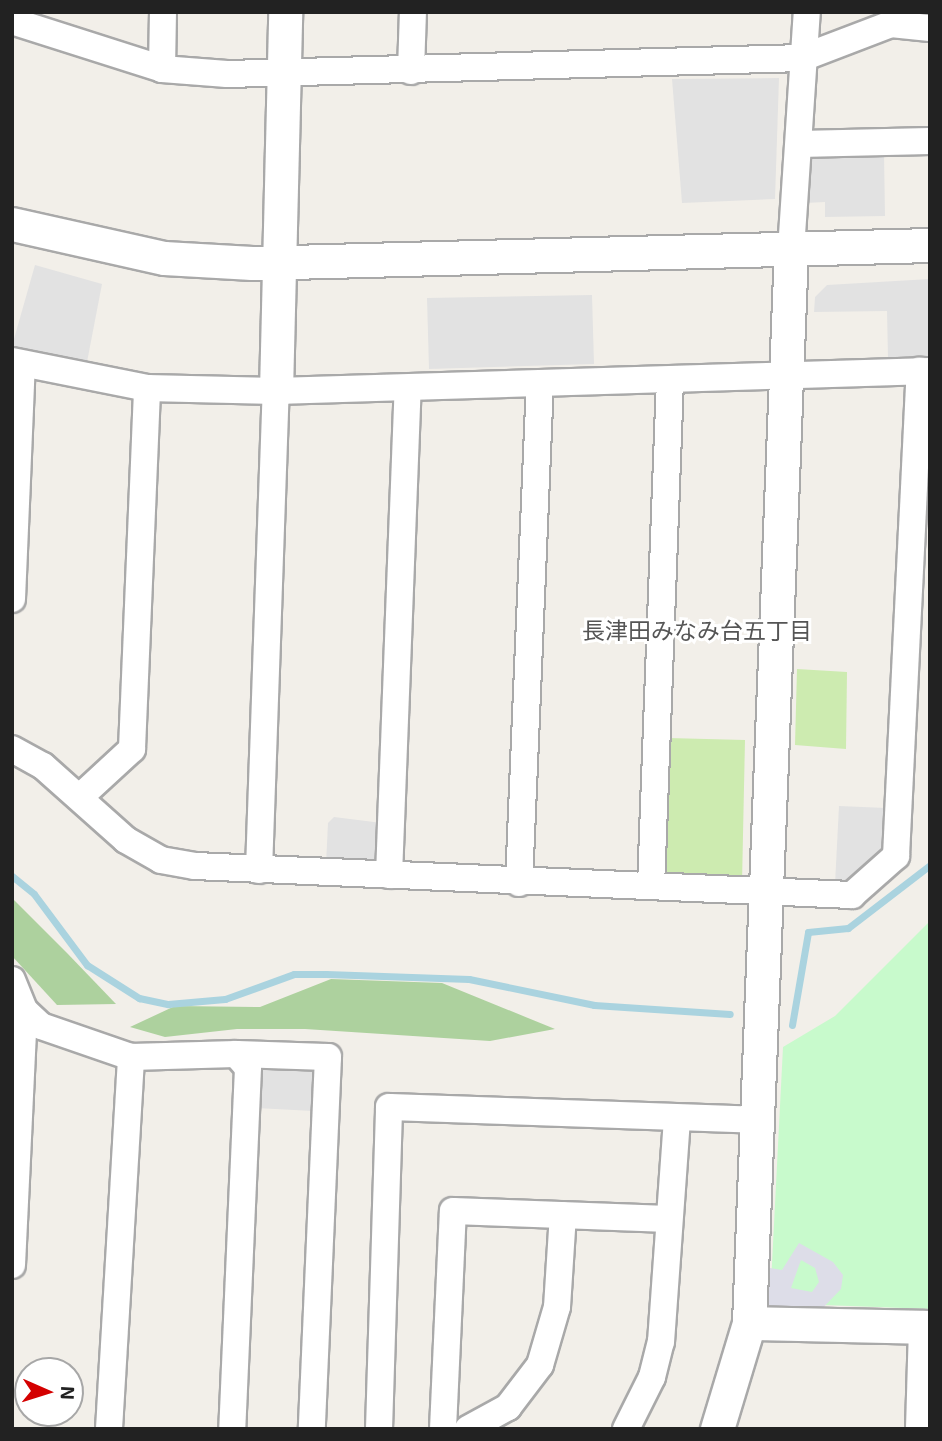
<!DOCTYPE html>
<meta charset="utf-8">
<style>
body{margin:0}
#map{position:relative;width:942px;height:1441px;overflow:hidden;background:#f2efe9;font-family:"Exo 2","Noto Sans JP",sans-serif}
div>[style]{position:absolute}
.grass>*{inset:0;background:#cdebb0}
.forest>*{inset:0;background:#add19e}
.park>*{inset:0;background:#c8facc}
.parking>*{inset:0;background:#e2e2e2}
.plaza>*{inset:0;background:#dddde8}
.stream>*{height:7px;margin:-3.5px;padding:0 3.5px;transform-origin:3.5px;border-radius:3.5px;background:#aad3df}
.roads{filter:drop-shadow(2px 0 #a9a9a9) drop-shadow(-2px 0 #a9a9a9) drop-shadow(0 2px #a9a9a9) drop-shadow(0 -2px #a9a9a9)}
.minor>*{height:26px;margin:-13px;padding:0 13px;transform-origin:13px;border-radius:13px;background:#fff}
.tertiary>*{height:33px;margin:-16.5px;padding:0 16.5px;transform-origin:16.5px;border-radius:16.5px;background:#fff}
span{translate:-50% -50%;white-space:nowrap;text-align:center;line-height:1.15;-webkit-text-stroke:6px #fff;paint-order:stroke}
.neighbourhood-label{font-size:23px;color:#555}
.frame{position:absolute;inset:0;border:14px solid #222;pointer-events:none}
.north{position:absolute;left:14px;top:1357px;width:70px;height:70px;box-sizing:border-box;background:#fff;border:2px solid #a7a7a7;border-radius:50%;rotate:93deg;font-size:19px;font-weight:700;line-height:28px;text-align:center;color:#222}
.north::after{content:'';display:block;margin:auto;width:24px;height:32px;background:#d40000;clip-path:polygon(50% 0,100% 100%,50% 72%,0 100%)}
</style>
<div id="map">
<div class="grass">
<i style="clip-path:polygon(797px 669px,847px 672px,846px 749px,795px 745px)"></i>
<i style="clip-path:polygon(668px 738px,745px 740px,742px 883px,661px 881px)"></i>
</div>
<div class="forest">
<i style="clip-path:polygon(12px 898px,67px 953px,116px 1004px,57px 1005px,12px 956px)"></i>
<i style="clip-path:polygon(331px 979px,442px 983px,555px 1029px,490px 1041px,305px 1029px,237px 1029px,165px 1037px,130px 1027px,175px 1006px,260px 1007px)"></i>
</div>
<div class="park">
<i style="clip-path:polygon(930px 921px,930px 1309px,770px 1303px,783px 1047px,835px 1016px)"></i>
</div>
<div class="parking">
<i style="clip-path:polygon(779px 78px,775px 199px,682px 203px,672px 79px)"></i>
<i style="clip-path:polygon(884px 154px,885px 216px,825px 217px,825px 202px,805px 203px,805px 163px,814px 156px)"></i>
<i style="clip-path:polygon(35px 265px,102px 284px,87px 362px,12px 346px)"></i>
<i style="clip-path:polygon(930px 279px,930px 357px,888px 358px,887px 311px,814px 312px,815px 297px,827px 285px)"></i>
<i style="clip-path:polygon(592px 295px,594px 364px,429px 369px,427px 298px)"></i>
<i style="clip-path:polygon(839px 806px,886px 808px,884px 848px,862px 874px,841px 886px,835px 884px)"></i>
<i style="clip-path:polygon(334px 817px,382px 823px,379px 861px,326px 865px,328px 823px)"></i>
<i style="clip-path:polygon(259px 1059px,316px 1062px,313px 1111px,256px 1108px)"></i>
</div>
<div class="plaza">
<i style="clip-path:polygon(evenodd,799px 1243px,833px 1262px,843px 1275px,841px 1289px,818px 1313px,775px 1311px,762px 1305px,764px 1267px,782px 1270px,799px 1243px,801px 1260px,815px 1268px,819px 1282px,812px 1292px,791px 1288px,801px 1260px)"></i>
</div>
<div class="stream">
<i style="left:12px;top:876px;width:28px;rotate:39deg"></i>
<i style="left:34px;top:894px;width:89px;rotate:53.3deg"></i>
<i style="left:87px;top:965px;width:62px;rotate:32.4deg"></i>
<i style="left:139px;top:998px;width:30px;rotate:12deg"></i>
<i style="left:168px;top:1004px;width:57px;rotate:-5deg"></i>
<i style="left:225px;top:999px;width:73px;rotate:-19.9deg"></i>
<i style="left:294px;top:974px;width:32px"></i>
<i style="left:326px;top:974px;width:143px;rotate:2deg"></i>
<i style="left:469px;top:979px;width:128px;rotate:11.7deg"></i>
<i style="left:594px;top:1005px;width:136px;rotate:3.8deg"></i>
<i style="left:792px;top:1025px;width:94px;rotate:-80.2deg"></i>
<i style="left:808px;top:932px;width:40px;rotate:-5.7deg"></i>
<i style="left:848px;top:928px;width:103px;rotate:-37.5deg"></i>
</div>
<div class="roads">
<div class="minor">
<i style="left:12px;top:21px;width:157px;rotate:17.7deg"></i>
<i style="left:162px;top:69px;width:65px;rotate:4.4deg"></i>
<i style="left:227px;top:74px;width:575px;rotate:-1.59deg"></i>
<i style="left:802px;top:58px;width:95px;rotate:-20.9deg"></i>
<i style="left:891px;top:24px;width:39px;rotate:6deg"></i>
<i style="left:162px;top:69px;width:57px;rotate:-89deg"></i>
<i style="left:411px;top:71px;width:59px;rotate:-88.1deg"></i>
<i style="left:799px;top:144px;width:131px;rotate:-1.3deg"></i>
<i style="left:791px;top:250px;width:239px;rotate:-86.2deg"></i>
<i style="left:12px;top:361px;width:138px;rotate:11.3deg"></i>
<i style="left:147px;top:388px;width:129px;rotate:1.3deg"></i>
<i style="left:276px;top:391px;width:654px;rotate:-1.75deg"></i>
<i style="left:12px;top:599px;width:235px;rotate:-87.6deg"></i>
<i style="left:12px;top:749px;width:35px;rotate:29deg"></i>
<i style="left:43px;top:766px;width:111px;rotate:41.7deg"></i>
<i style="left:126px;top:840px;width:40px;rotate:29.7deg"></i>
<i style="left:161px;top:860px;width:35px;rotate:10deg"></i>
<i style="left:195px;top:866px;width:658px;rotate:2.53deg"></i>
<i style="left:852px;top:895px;width:59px;rotate:-41.6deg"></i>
<i style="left:896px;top:856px;width:486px;rotate:-87.2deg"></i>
<i style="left:80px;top:797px;width:71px;rotate:-42.7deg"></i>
<i style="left:132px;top:749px;width:361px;rotate:-87.6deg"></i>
<i style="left:259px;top:870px;width:479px;rotate:-88deg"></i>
<i style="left:389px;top:875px;width:484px;rotate:-87.8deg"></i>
<i style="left:519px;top:883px;width:496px;rotate:-87.6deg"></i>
<i style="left:651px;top:886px;width:505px;rotate:-87.85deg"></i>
<i style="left:12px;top:980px;width:32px;rotate:68deg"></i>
<i style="left:24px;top:1010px;width:23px;rotate:43deg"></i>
<i style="left:41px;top:1026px;width:95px;rotate:19deg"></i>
<i style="left:131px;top:1057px;width:105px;rotate:-1.6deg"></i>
<i style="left:236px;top:1054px;width:18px;rotate:49deg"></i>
<i style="left:248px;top:1068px;width:361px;rotate:92.5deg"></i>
<i style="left:236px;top:1054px;width:92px;rotate:1.9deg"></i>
<i style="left:328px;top:1057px;width:372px;rotate:92.5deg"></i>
<i style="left:12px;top:1265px;width:255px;rotate:-87.3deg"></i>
<i style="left:109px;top:1429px;width:373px;rotate:-86.6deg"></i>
<i style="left:379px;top:1429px;width:322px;rotate:-88.2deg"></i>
<i style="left:389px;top:1107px;width:368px;rotate:2deg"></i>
<i style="left:443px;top:1429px;width:218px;rotate:-87.4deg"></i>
<i style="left:453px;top:1211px;width:216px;rotate:2.1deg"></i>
<i style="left:468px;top:1429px;width:46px;rotate:-28.8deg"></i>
<i style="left:508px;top:1407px;width:53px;rotate:-52.7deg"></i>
<i style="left:540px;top:1365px;width:60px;rotate:-73.7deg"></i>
<i style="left:557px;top:1307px;width:92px;rotate:-86.3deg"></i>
<i style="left:626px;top:1429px;width:58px;rotate:-63.4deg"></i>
<i style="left:652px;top:1377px;width:36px;rotate:-76deg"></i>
<i style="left:661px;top:1342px;width:222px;rotate:-85.9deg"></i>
</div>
<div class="tertiary">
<i style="left:12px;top:224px;width:156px;rotate:12.6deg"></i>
<i style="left:164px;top:258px;width:88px;rotate:3.3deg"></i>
<i style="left:252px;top:263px;width:678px;rotate:-1.52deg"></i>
<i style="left:276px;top:391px;width:379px;rotate:-88.6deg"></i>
<i style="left:749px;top:1323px;width:176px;rotate:1.3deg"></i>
<i style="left:925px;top:1327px;width:102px;rotate:91.7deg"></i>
<i style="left:717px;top:1429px;width:111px;rotate:-73.2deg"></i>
<i style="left:749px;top:1323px;width:1074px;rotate:-87.76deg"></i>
</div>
</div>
<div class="neighbourhood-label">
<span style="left:697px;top:630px">長津田みなみ台五丁目</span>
</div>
<div class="frame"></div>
<div class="north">N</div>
</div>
